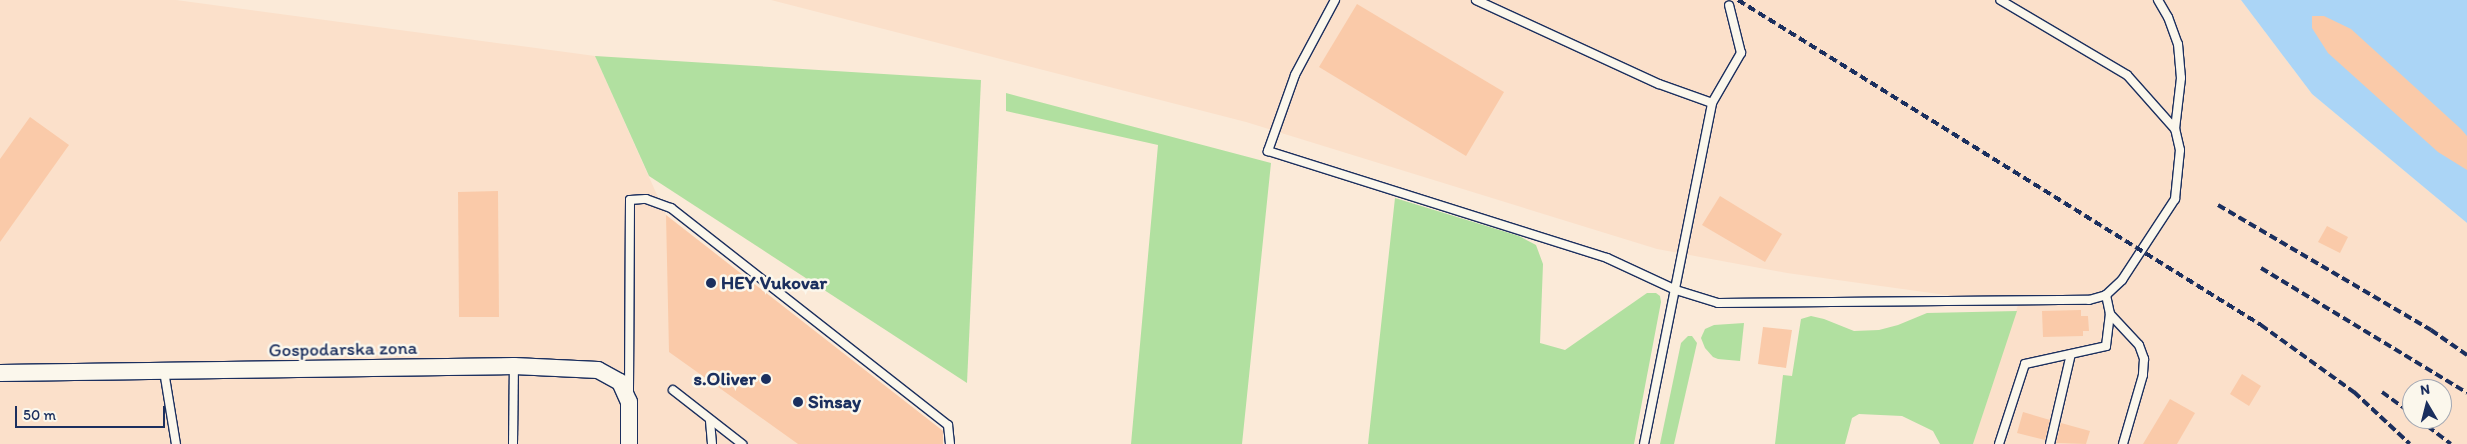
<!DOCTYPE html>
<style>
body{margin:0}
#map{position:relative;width:2467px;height:444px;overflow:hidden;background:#fbead8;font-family:Itim,sans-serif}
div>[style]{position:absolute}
.built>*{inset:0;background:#fbe0ca}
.green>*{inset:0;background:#b1e0a0}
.water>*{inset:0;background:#abd5f6}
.building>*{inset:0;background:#facaa9}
.roads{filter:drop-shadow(1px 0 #1b2f5e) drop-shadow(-1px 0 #1b2f5e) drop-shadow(0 1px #1b2f5e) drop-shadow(0 -1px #1b2f5e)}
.lane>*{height:8px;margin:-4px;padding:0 4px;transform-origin:4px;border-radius:4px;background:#fbf7ec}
.street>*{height:16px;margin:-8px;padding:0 8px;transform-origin:8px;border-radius:8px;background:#fbf7ec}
.rail>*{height:4px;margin-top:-2px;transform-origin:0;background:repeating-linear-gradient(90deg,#1b2f5e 0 8px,transparent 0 12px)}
.dots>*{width:14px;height:14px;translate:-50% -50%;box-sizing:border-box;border:2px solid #fbf7ec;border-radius:50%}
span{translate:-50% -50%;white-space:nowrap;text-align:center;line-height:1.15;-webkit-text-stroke:5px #fbf7ec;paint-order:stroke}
.poi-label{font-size:19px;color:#1b2f5e;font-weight:700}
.left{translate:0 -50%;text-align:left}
.right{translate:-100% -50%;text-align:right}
.street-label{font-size:19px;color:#1b2f5e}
.north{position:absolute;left:2402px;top:379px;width:50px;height:50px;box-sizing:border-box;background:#fbf7ec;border:1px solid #a1a7b3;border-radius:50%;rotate:352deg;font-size:14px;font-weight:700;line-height:20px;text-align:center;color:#1b2f5e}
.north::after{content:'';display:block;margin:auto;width:18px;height:22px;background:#1b2f5e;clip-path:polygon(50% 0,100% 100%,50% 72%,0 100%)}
.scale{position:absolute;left:15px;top:406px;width:150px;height:22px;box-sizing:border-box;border:2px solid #1b2f5e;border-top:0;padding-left:6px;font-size:15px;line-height:18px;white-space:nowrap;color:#1b2f5e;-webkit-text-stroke:4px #fbf7ec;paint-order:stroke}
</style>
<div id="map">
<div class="built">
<i style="clip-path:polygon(0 0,176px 0,595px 56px,666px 215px,943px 431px,943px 444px,0 444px)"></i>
<i style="clip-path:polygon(evenodd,771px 0,2241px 0,2312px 94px,2467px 223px,2467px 444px,1973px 444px,2018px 305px,1787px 273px,1657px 249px,1246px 122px,771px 0,2412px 389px,2442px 389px,2442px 419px,2412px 419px,2412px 389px)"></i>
</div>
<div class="green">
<i style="clip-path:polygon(595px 56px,981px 80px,967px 383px,649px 176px)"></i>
<i style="clip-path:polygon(1006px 93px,1271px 163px,1242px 444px,1131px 444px,1158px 145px,1006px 111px)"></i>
<i style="clip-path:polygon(1395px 198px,1519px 236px,1536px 245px,1543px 264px,1540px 343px,1565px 350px,1647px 293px,1656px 293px,1660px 296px,1661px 302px,1634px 444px,1368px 444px)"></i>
<i style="clip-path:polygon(2017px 311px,1973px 444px,1940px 444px,1933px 431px,1902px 416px,1859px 414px,1852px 418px,1845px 444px,1775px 444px,1783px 375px,1792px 376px,1801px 319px,1811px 316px,1824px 319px,1854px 331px,1879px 330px,1898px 325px,1927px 313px)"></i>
<i style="clip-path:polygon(1744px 323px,1740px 361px,1718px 359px,1713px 357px,1705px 348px,1701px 338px,1705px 329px,1714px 325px)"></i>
<i style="clip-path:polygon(1688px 336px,1692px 336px,1697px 343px,1674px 444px,1660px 444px,1681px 343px)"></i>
</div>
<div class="water">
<i style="clip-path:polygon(2241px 0,2467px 0,2467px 223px,2312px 94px)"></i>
</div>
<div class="building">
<i style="clip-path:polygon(1357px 4px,1504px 92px,1466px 156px,1319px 67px)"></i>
<i style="clip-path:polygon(2312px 16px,2324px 16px,2351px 29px,2461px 129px,2467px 136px,2467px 170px,2438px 152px,2328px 53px,2312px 28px)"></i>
<i style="clip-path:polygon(30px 117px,69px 145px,0 242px,0 159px)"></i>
<i style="clip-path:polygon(498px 191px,499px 317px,459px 317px,458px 192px)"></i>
<i style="clip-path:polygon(1720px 196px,1782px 234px,1765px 262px,1702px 225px)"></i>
<i style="clip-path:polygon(666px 215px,943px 431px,943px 444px,798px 444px,669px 352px)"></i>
<i style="clip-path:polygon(2327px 226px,2348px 237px,2340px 253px,2318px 242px)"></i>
<i style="clip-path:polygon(2081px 310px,2081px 316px,2088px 316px,2089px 331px,2083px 331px,2083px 336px,2043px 337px,2042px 311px)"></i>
<i style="clip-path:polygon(1763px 327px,1792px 330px,1786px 368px,1758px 364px)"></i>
<i style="clip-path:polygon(2242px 374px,2261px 386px,2249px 406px,2230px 394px)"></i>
<i style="clip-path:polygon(2170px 399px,2195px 413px,2177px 444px,2143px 444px)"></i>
<i style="clip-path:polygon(2023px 412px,2050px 420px,2045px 440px,2017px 433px)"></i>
<i style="clip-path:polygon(2061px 423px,2090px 431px,2086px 444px,2056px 443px)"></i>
</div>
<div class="roads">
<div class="lane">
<i style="left:1335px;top:0;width:85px;rotate:118.1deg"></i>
<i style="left:1295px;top:75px;width:81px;rotate:109.6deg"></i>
<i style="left:1268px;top:151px;width:355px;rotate:17.5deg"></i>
<i style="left:1607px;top:258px;width:76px;rotate:24.9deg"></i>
<i style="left:1676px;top:290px;width:44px;rotate:17.2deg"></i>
<i style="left:1718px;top:303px;width:371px;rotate:-0.5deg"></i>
<i style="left:2089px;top:300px;width:18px;rotate:-16deg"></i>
<i style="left:2106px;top:295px;width:22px;rotate:-43deg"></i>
<i style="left:2122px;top:280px;width:97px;rotate:-56.8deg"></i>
<i style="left:2175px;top:199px;width:49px;rotate:-84.2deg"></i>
<i style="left:2180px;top:150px;width:22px;rotate:-103deg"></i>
<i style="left:2175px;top:129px;width:72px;rotate:-131.6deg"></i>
<i style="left:2127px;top:75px;width:147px;rotate:-149.4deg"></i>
<i style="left:1476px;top:0;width:201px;rotate:24.7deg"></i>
<i style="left:1659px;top:84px;width:56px;rotate:19.7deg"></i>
<i style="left:2158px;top:0;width:20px;rotate:60deg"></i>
<i style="left:2168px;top:17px;width:29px;rotate:70deg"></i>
<i style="left:2178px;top:44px;width:34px;rotate:85deg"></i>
<i style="left:2181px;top:78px;width:51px;rotate:96.7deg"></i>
<i style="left:2106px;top:295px;width:19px;rotate:78deg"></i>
<i style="left:2110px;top:314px;width:42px;rotate:46.9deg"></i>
<i style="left:2139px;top:345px;width:15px;rotate:70deg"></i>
<i style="left:2144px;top:359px;width:16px;rotate:94deg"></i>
<i style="left:2143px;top:375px;width:72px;rotate:106.2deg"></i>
<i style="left:164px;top:371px;width:74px;rotate:80.7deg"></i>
<i style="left:673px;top:390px;width:88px;rotate:38deg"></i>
<i style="left:629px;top:391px;width:191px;rotate:-89.7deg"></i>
<i style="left:630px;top:200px;width:16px;rotate:-4deg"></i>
<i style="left:646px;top:199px;width:27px;rotate:20deg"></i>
<i style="left:671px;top:208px;width:352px;rotate:38.1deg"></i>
<i style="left:948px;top:425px;width:19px;rotate:84deg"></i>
<i style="left:710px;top:421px;width:23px;rotate:85deg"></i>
<i style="left:513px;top:444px;width:78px;rotate:-89.3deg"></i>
<i style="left:1644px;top:444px;width:348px;rotate:-78.7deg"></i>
<i style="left:1712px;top:103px;width:58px;rotate:-59.9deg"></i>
<i style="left:1741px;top:53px;width:49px;rotate:-104deg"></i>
<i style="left:1999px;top:444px;width:84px;rotate:-72deg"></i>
<i style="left:2025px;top:364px;width:83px;rotate:-12.5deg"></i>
<i style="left:2106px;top:346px;width:32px;rotate:-83deg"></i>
<i style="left:2050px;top:444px;width:92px;rotate:-76.9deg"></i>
</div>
<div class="street">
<i style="left:0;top:373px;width:514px;rotate:-0.78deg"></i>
<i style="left:514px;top:366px;width:84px;rotate:2.7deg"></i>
<i style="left:598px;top:370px;width:25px;rotate:29deg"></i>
<i style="left:620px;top:382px;width:22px;rotate:66deg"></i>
<i style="left:629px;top:402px;width:42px;rotate:90deg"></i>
</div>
</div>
<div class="rail">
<i style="left:1738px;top:0;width:616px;rotate:31.86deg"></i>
<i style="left:2261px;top:325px;width:115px;rotate:35.8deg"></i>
<i style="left:2354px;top:392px;width:76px;rotate:42.9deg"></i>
<i style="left:2218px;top:205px;width:247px;rotate:30.4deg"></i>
<i style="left:2431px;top:330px;width:44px;rotate:34.8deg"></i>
<i style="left:2261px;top:268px;width:241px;rotate:31.2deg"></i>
<i style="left:2382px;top:392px;width:37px;rotate:36deg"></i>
<i style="left:2418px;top:419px;width:41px;rotate:37.1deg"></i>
</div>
<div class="dots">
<i style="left:711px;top:283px;background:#1b2f5e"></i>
<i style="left:766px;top:379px;background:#1b2f5e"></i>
<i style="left:798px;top:402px;background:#1b2f5e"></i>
</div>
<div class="poi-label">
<span class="left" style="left:721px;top:283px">HEY Vukovar</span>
<span class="right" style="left:756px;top:379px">s.Oliver</span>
<span class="left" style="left:808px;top:402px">Sinsay</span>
</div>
<div class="street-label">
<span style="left:343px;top:349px;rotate:-1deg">Gospodarska zona</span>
</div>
<div class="north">N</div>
<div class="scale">50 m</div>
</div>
